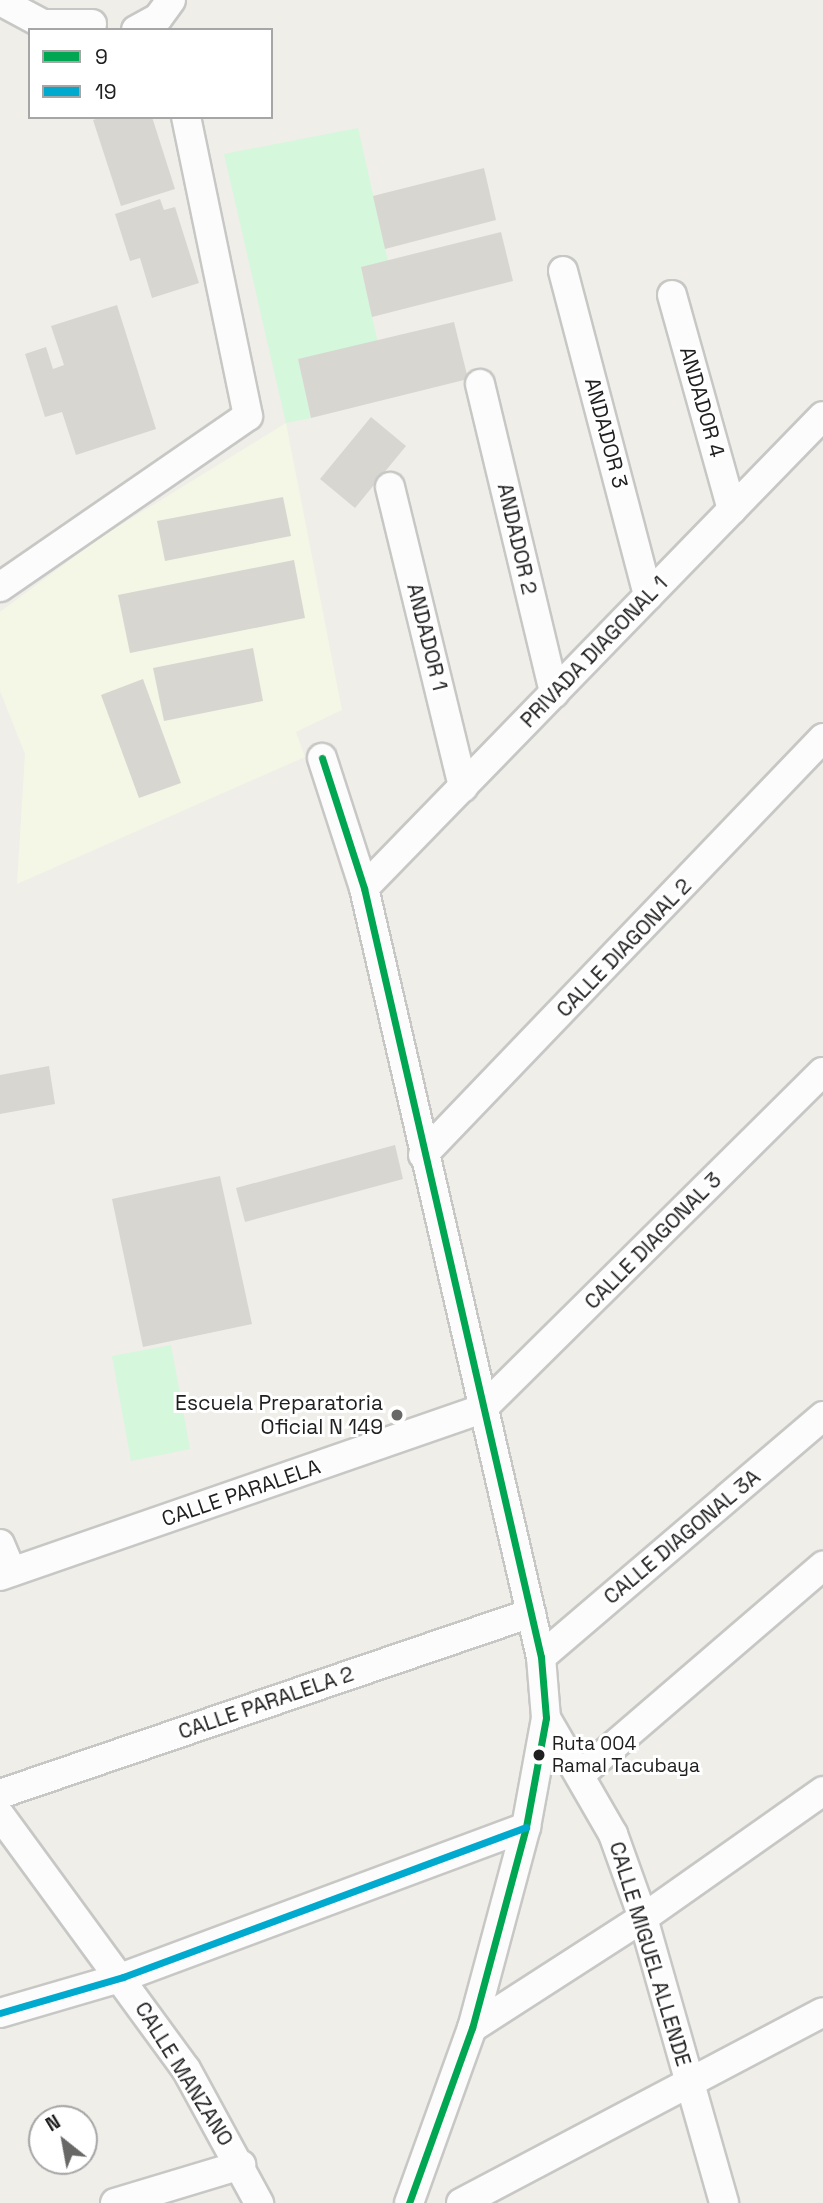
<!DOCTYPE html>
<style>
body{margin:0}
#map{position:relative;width:823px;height:2203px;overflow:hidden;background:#efeee9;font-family:"Space Grotesk",sans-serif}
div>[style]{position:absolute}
.education>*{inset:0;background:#f4f7e5}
.park>*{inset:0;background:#d5f7dc}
.building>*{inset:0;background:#d8d6d1}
.roads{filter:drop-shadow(2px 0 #c7c7c5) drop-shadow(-2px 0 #c7c7c5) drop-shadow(0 2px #c7c7c5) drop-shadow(0 -2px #c7c7c5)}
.minor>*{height:28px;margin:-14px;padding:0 14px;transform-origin:14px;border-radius:14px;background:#fdfcfc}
.bus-1>*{height:7px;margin:-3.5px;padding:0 3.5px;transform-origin:3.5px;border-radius:3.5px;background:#00a651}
.bus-2>*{height:7px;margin:-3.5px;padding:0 3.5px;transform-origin:3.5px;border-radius:3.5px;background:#00a9ce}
.dots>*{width:19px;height:19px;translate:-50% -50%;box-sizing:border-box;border:4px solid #fff;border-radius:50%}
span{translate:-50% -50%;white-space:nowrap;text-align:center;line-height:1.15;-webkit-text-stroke:6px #fff;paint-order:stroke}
.bus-label{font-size:19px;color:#202020}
.left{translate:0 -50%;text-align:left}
.street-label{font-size:21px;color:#202020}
.poi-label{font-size:21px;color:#202020}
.right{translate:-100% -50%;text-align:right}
.legend{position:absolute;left:28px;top:28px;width:245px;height:91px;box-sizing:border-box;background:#fff;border:2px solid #a6a6a6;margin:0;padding:9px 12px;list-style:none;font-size:21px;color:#202020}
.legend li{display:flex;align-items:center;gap:14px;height:35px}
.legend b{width:35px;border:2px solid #a6a6a6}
.north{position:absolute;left:28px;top:2105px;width:70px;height:70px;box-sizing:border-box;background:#fff;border:2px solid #a6a6a6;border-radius:50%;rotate:329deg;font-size:19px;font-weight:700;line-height:28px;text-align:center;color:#202020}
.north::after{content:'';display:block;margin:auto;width:24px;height:32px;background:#686866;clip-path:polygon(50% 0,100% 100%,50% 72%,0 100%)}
</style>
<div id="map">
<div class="education">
<i style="clip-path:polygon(286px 423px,342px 710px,296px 732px,305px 757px,17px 884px,25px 754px,0 691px,0 612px,101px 537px)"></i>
</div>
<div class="park">
<i style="clip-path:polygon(358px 128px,388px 261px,361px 267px,378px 343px,298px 359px,311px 418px,286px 423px,224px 154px)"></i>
<i style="clip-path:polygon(171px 1345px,190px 1449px,131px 1461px,112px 1356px)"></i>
</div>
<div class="building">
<i style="clip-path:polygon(102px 117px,152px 117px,175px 189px,121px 206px,93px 120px)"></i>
<i style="clip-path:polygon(484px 168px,496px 220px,385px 249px,373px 196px)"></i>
<i style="clip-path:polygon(160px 199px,164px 210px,175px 207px,199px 283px,152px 298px,140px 258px,130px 261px,115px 214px)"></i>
<i style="clip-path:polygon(501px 232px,513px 281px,372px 317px,361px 267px)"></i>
<i style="clip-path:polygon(117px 305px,156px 429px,76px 455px,62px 412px,45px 417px,25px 354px,46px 347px,53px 369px,64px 365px,51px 326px)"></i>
<i style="clip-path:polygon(454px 322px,468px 379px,311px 418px,298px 359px)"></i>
<i style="clip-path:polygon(371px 417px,406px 446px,355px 508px,320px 479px)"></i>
<i style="clip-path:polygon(283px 497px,291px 536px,165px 561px,157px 521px)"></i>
<i style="clip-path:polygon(294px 560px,305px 618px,130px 653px,118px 595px)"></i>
<i style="clip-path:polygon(253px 648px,263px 701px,164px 721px,153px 668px)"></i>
<i style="clip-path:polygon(143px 679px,181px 783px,139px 798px,101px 695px)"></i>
<i style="clip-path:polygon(49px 1066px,55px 1104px,0 1114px,0 1075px)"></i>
<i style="clip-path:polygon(395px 1145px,403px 1179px,245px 1222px,236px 1188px)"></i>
<i style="clip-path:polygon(220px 1176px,252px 1324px,143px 1347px,112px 1199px)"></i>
</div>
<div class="roads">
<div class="minor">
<i style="left:0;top:1px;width:49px;rotate:28.1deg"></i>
<i style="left:43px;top:24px;width:49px"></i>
<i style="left:136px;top:30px;width:25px;rotate:-29deg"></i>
<i style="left:158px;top:18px;width:22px;rotate:-54deg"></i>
<i style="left:563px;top:271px;width:336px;rotate:75.3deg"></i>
<i style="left:672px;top:295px;width:223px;rotate:74.4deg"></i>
<i style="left:480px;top:384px;width:318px;rotate:76.5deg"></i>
<i style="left:390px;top:487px;width:309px;rotate:76.3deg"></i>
<i style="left:0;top:587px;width:301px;rotate:-34.6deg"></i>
<i style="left:248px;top:416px;width:305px;rotate:-101.7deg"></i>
<i style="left:322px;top:758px;width:137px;rotate:72.1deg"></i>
<i style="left:364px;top:888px;width:789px;rotate:77.04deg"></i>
<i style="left:541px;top:1657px;width:61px;rotate:85.3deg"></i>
<i style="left:546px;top:1718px;width:111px;rotate:100.4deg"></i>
<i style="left:526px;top:1827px;width:208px;rotate:105deg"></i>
<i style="left:472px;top:2028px;width:186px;rotate:109.8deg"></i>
<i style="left:364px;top:888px;width:658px;rotate:-45.8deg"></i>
<i style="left:423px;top:1155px;width:578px;rotate:-46.19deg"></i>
<i style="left:0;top:1544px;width:30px;rotate:67deg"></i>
<i style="left:0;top:1576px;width:510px;rotate:-19.11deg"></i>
<i style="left:482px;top:1409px;width:479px;rotate:-44.7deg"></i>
<i style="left:541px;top:1657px;width:371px;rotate:-40.5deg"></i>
<i style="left:546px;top:1718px;width:134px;rotate:60deg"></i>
<i style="left:613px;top:1834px;width:89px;rotate:70.3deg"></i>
<i style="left:643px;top:1918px;width:296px;rotate:74.1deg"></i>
<i style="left:582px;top:1773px;width:318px;rotate:-40.7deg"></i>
<i style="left:0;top:1794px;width:561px;rotate:-18.82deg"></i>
<i style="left:0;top:1815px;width:315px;rotate:53.8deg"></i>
<i style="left:186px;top:2069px;width:153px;rotate:61.4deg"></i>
<i style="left:0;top:2013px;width:128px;rotate:-16.3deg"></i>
<i style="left:123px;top:1977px;width:430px;rotate:-20.4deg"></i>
<i style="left:472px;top:2028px;width:203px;rotate:-32.8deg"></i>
<i style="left:643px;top:1918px;width:220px;rotate:-35.2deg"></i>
<i style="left:115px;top:2203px;width:132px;rotate:-16.8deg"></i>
<i style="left:461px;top:2203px;width:409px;rotate:-27.8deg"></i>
</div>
</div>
<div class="bus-1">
<i style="left:322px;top:758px;width:137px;rotate:72.1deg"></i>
<i style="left:364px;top:888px;width:789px;rotate:77.04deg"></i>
<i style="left:541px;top:1657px;width:61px;rotate:85.3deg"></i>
<i style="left:546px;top:1718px;width:111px;rotate:100.4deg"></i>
<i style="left:526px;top:1827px;width:208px;rotate:105deg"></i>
<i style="left:472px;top:2028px;width:186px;rotate:109.8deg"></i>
</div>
<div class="bus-2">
<i style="left:0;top:2013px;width:128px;rotate:-16.3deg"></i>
<i style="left:123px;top:1977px;width:430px;rotate:-20.4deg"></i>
</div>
<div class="dots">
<i style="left:397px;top:1415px;background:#686866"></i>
<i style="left:539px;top:1755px;background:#202020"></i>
</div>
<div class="bus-label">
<span class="left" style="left:552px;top:1755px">Ruta 004<br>Ramal Tacubaya</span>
</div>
<div class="street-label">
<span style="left:702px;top:402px;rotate:74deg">ANDADOR 4</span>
<span style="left:606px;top:433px;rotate:75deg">ANDADOR 3</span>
<span style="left:517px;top:539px;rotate:77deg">ANDADOR 2</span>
<span style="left:427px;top:637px;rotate:76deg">ANDADOR 1</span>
<span style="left:594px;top:652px;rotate:-46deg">PRIVADA DIAGONAL 1</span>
<span style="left:624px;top:948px;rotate:-46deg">CALLE DIAGONAL 2</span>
<span style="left:653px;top:1241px;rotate:-45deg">CALLE DIAGONAL 3</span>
<span style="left:241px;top:1493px;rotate:-19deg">CALLE PARALELA</span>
<span style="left:682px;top:1537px;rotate:-40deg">CALLE DIAGONAL 3A</span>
<span style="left:266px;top:1703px;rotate:-19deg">CALLE PARALELA 2</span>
<span style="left:650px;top:1954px;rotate:73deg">CALLE MIGUEL ALLENDE</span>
<span style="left:184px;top:2074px;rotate:58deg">CALLE MANZANO</span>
</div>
<div class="poi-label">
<span class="right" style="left:383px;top:1415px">Escuela Preparatoria<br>Oficial N 149</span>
</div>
<ul class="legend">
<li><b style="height:9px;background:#00a651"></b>9</li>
<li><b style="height:9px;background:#00a9ce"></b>19</li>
</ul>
<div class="north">N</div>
</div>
